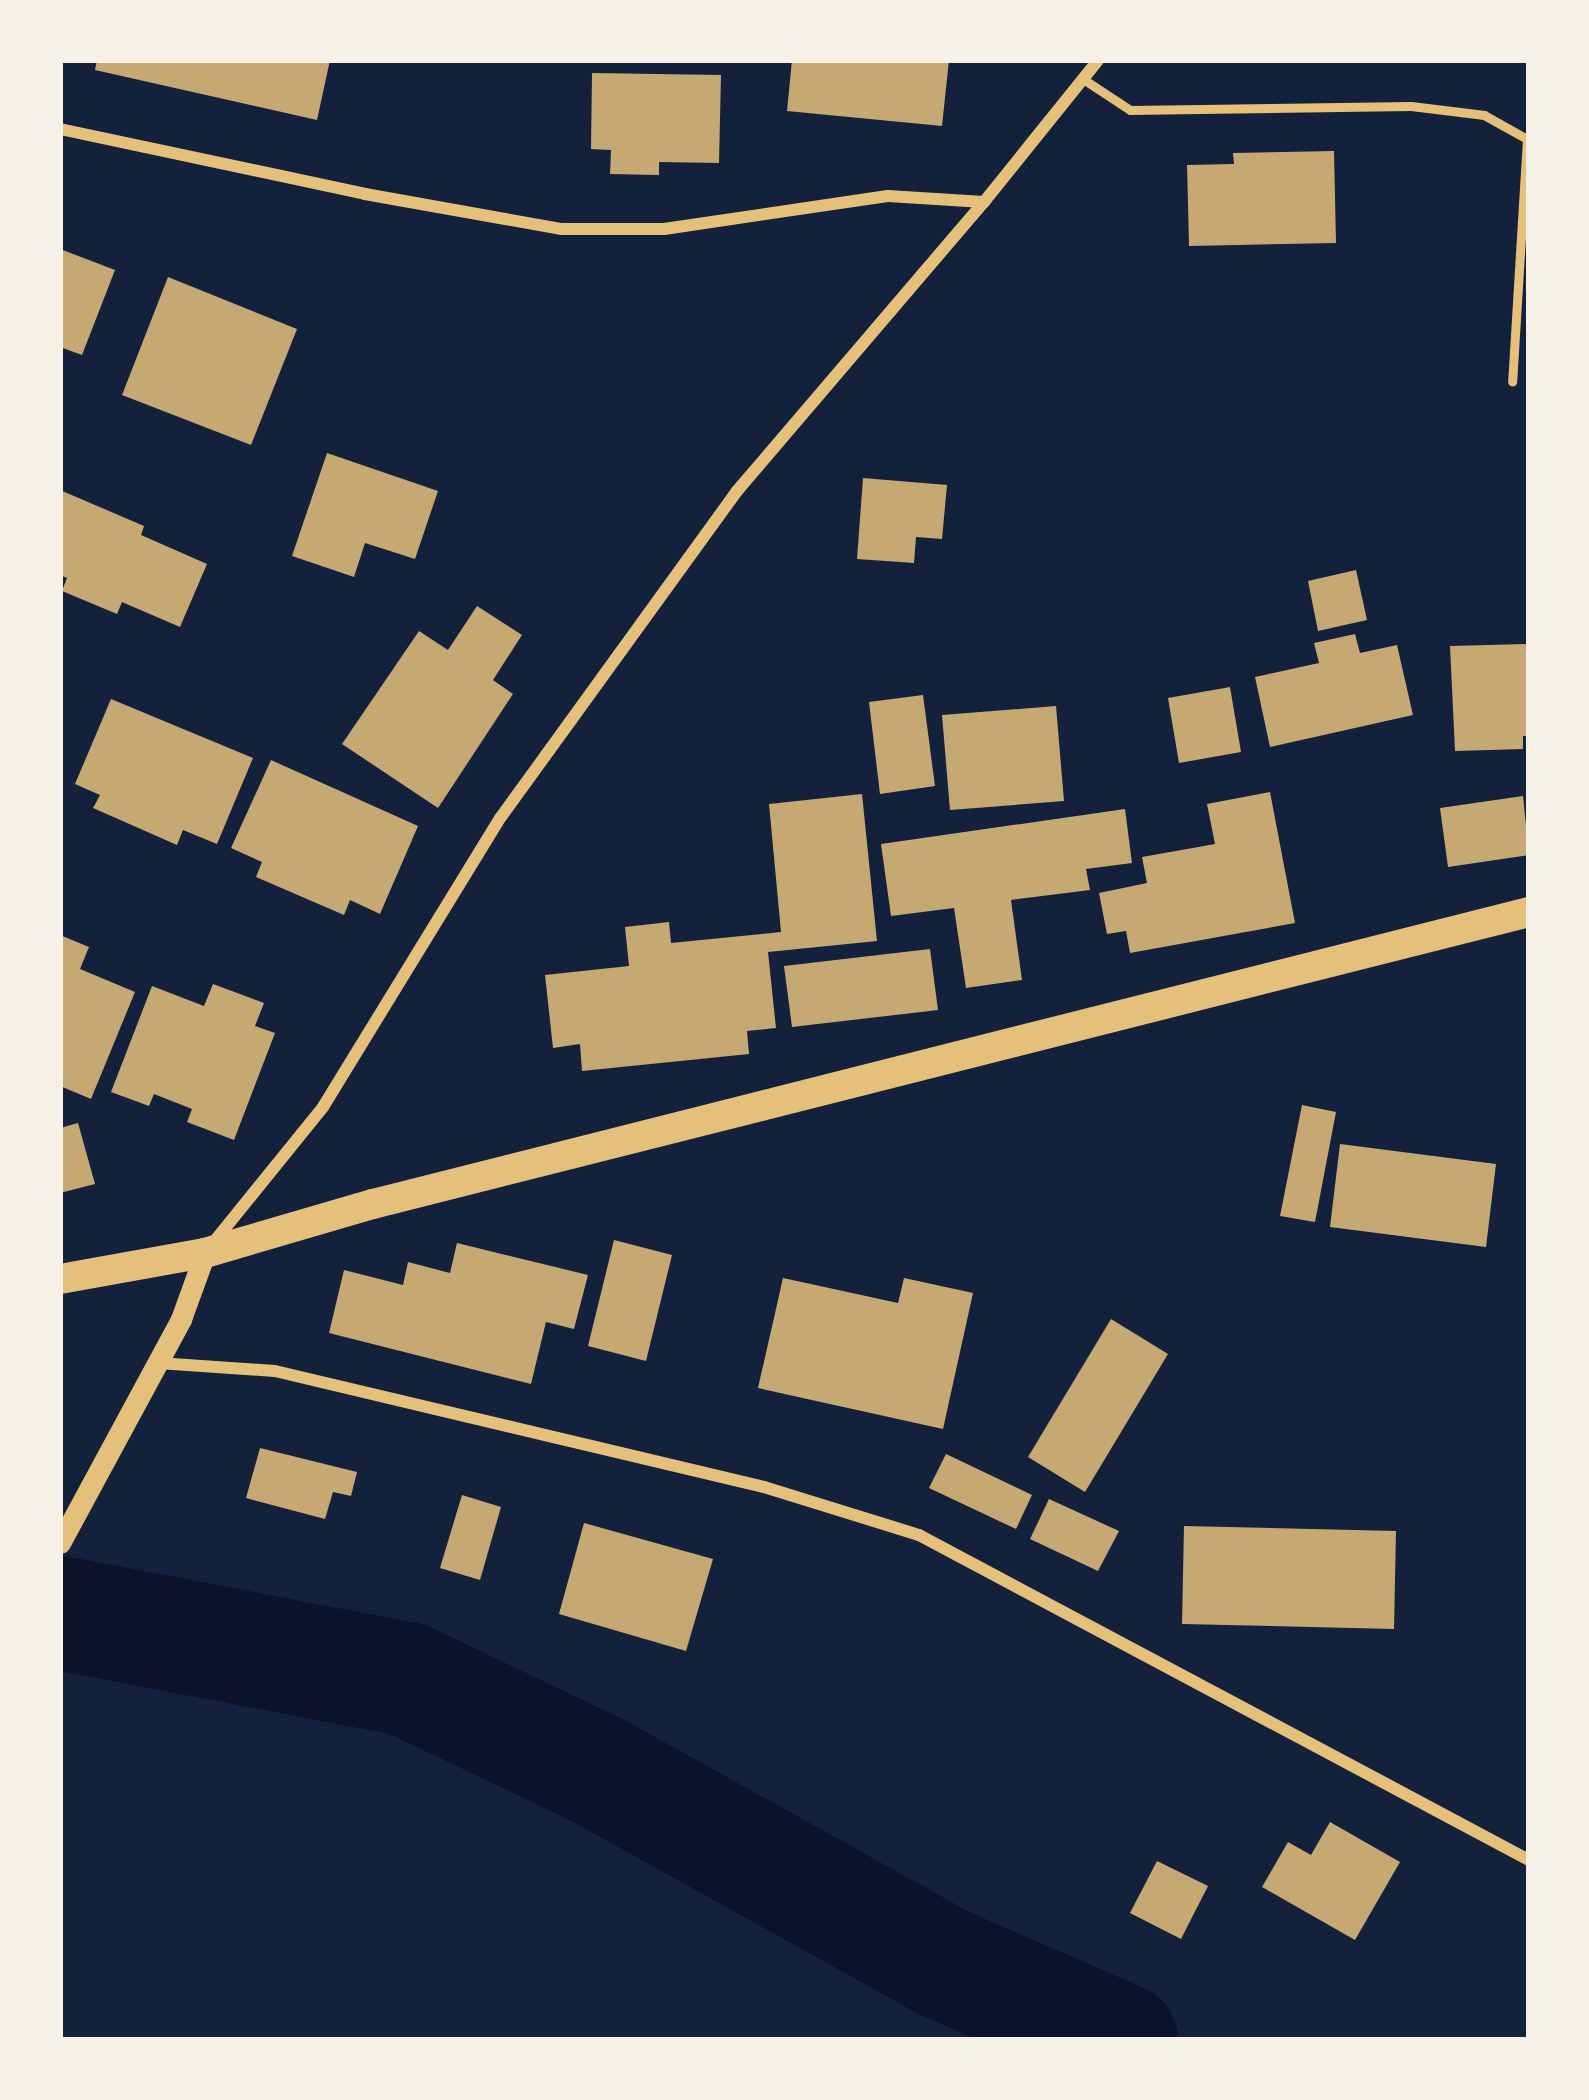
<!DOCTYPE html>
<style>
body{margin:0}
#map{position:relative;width:1589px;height:2100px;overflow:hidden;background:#14213d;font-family:Signika,sans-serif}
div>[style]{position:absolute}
.river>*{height:114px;margin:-57px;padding:0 57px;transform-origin:57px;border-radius:57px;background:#0b132b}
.building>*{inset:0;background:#c6a872}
.service>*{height:9px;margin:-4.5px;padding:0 4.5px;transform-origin:4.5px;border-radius:4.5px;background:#e5c07b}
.minor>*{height:12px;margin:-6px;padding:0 6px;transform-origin:6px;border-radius:6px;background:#e5c07b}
.tertiary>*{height:21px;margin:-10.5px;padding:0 10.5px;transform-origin:10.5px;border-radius:10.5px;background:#e5c07b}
.primary>*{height:30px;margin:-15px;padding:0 15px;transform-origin:15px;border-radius:15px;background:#e5c07b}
span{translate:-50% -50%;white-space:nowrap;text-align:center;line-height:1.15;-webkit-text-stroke:9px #f6f1e7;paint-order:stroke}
.frame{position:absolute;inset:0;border:63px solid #f6f1e7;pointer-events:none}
</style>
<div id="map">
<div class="river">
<i style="left:60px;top:1613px;width:353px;rotate:10.8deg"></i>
<i style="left:407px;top:1679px;width:211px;rotate:25.6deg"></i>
<i style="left:597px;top:1770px;width:399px;rotate:29.1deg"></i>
<i style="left:946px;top:1964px;width:191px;rotate:23.5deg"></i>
</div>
<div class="building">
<i style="clip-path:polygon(97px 60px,330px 60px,317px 120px,95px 70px)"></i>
<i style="clip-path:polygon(792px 60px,949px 60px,942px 126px,787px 111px)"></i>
<i style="clip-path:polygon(592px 73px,721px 75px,719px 163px,659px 162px,659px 175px,610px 174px,611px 150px,591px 149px)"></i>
<i style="clip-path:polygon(1334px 151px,1336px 243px,1189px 246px,1187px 165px,1234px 164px,1233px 153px)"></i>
<i style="clip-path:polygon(60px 249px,115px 270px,82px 355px,60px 347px)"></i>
<i style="clip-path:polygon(168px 277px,297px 329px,251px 445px,122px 395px)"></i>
<i style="clip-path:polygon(327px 453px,438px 491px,415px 559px,365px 543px,354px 577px,292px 556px)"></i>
<i style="clip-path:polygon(863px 478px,947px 485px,942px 539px,916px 537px,914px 563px,857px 559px)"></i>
<i style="clip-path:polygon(60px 490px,144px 526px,141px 535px,207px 564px,180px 627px,122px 602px,117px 614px,62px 591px,67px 578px,60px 575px)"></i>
<i style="clip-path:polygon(1356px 570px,1367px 620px,1318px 631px,1308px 581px)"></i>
<i style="clip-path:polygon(477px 606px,522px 635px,493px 680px,513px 694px,438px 808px,342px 744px,419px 631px,448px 650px)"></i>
<i style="clip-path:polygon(1355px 634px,1360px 653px,1397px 645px,1413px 715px,1270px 747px,1255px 677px,1319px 663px,1314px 643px)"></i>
<i style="clip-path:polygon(1529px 644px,1529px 736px,1523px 736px,1523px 749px,1455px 751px,1450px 646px)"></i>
<i style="clip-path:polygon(1230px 687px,1241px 752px,1179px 763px,1168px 698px)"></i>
<i style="clip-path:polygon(923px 695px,935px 786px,880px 794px,869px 702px)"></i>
<i style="clip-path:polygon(111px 699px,253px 758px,217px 844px,183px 830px,177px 845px,93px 808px,100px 795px,75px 784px)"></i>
<i style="clip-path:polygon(1056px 706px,1064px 801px,950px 810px,942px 715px)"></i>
<i style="clip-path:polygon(271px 760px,418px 826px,380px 914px,350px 900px,344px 915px,256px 877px,262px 862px,231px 848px)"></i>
<i style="clip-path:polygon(1270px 792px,1295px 923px,1130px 953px,1126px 931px,1107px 934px,1099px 893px,1147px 883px,1142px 857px,1215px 844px,1207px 804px)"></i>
<i style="clip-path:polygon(862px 794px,877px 941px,768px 952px,776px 1028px,747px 1031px,749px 1054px,582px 1071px,580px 1044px,553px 1048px,545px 975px,629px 966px,625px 927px,669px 922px,671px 943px,781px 932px,769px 804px)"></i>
<i style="clip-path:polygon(1523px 796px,1529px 855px,1448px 867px,1440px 808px)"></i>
<i style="clip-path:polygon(1125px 809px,1132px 863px,1086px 869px,1090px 890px,1011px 900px,1022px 980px,966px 988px,954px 908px,891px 916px,881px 844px)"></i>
<i style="clip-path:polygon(60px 935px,89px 947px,80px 969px,135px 992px,91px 1099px,60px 1086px)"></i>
<i style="clip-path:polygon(930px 949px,938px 1010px,792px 1027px,784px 966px)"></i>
<i style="clip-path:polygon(213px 984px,264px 1003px,255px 1026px,275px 1033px,234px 1140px,187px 1122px,192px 1109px,154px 1094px,149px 1106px,111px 1092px,152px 986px,204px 1006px)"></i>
<i style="clip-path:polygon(1302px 1105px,1336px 1112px,1315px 1222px,1280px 1216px)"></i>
<i style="clip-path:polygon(78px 1123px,95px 1184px,60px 1193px,60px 1128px)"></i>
<i style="clip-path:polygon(1340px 1144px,1496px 1164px,1486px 1247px,1330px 1227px)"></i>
<i style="clip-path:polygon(614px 1240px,672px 1255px,646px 1361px,588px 1346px)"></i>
<i style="clip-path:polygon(457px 1243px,588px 1275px,574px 1329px,546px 1322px,531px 1384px,329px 1333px,344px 1270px,403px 1285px,408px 1262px,450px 1273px)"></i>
<i style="clip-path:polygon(783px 1278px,898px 1303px,904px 1278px,973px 1293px,943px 1429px,758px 1388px)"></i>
<i style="clip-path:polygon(1111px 1319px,1168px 1354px,1085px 1492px,1028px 1457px)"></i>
<i style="clip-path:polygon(260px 1448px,357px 1472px,351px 1496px,333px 1492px,325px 1519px,246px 1498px)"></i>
<i style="clip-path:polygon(946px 1454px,1032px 1495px,1016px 1529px,929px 1488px)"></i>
<i style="clip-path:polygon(462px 1495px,501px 1507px,480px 1580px,440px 1568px)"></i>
<i style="clip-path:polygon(1049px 1499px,1119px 1531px,1098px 1571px,1030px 1539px)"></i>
<i style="clip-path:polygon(584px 1523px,713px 1559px,686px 1651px,559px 1614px)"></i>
<i style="clip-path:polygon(1184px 1526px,1396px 1531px,1394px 1629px,1182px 1624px)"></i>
<i style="clip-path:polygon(1330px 1822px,1400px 1862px,1355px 1940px,1262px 1887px,1288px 1842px,1311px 1855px)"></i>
<i style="clip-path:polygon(1157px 1861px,1208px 1886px,1181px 1939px,1130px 1913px)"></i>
</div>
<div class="service">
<i style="left:1083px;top:79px;width:56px;rotate:33.4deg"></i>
<i style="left:1130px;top:110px;width:281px;rotate:-0.8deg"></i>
<i style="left:1411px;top:106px;width:74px;rotate:7deg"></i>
<i style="left:1484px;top:115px;width:49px;rotate:29.2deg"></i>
<i style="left:1527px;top:139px;width:243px;rotate:93.5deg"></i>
</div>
<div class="minor">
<i style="left:60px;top:129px;width:312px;rotate:12deg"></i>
<i style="left:365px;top:194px;width:200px;rotate:10.1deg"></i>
<i style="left:562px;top:229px;width:102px"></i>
<i style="left:664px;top:229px;width:226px;rotate:-8.4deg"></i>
<i style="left:888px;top:196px;width:96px;rotate:3.6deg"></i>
<i style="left:213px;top:1243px;width:175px;rotate:-51deg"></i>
<i style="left:323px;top:1107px;width:340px;rotate:-58.5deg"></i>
<i style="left:501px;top:817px;width:402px;rotate:-54.1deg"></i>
<i style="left:737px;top:491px;width:380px;rotate:-49.5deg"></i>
<i style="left:984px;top:202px;width:182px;rotate:-51.2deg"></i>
<i style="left:158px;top:1363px;width:117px;rotate:3.9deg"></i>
<i style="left:275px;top:1371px;width:503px;rotate:13.34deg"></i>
<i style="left:764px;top:1487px;width:162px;rotate:17.2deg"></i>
<i style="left:919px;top:1535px;width:691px;rotate:28.05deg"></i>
</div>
<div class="tertiary">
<i style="left:60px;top:1543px;width:255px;rotate:-61.6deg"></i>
<i style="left:181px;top:1319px;width:70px;rotate:-70deg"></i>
</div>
<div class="primary">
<i style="left:60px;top:1279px;width:147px;rotate:-10.2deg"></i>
<i style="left:205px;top:1253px;width:175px;rotate:-16.3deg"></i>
<i style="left:373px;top:1204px;width:1192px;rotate:-14.18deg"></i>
</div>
<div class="frame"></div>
</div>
